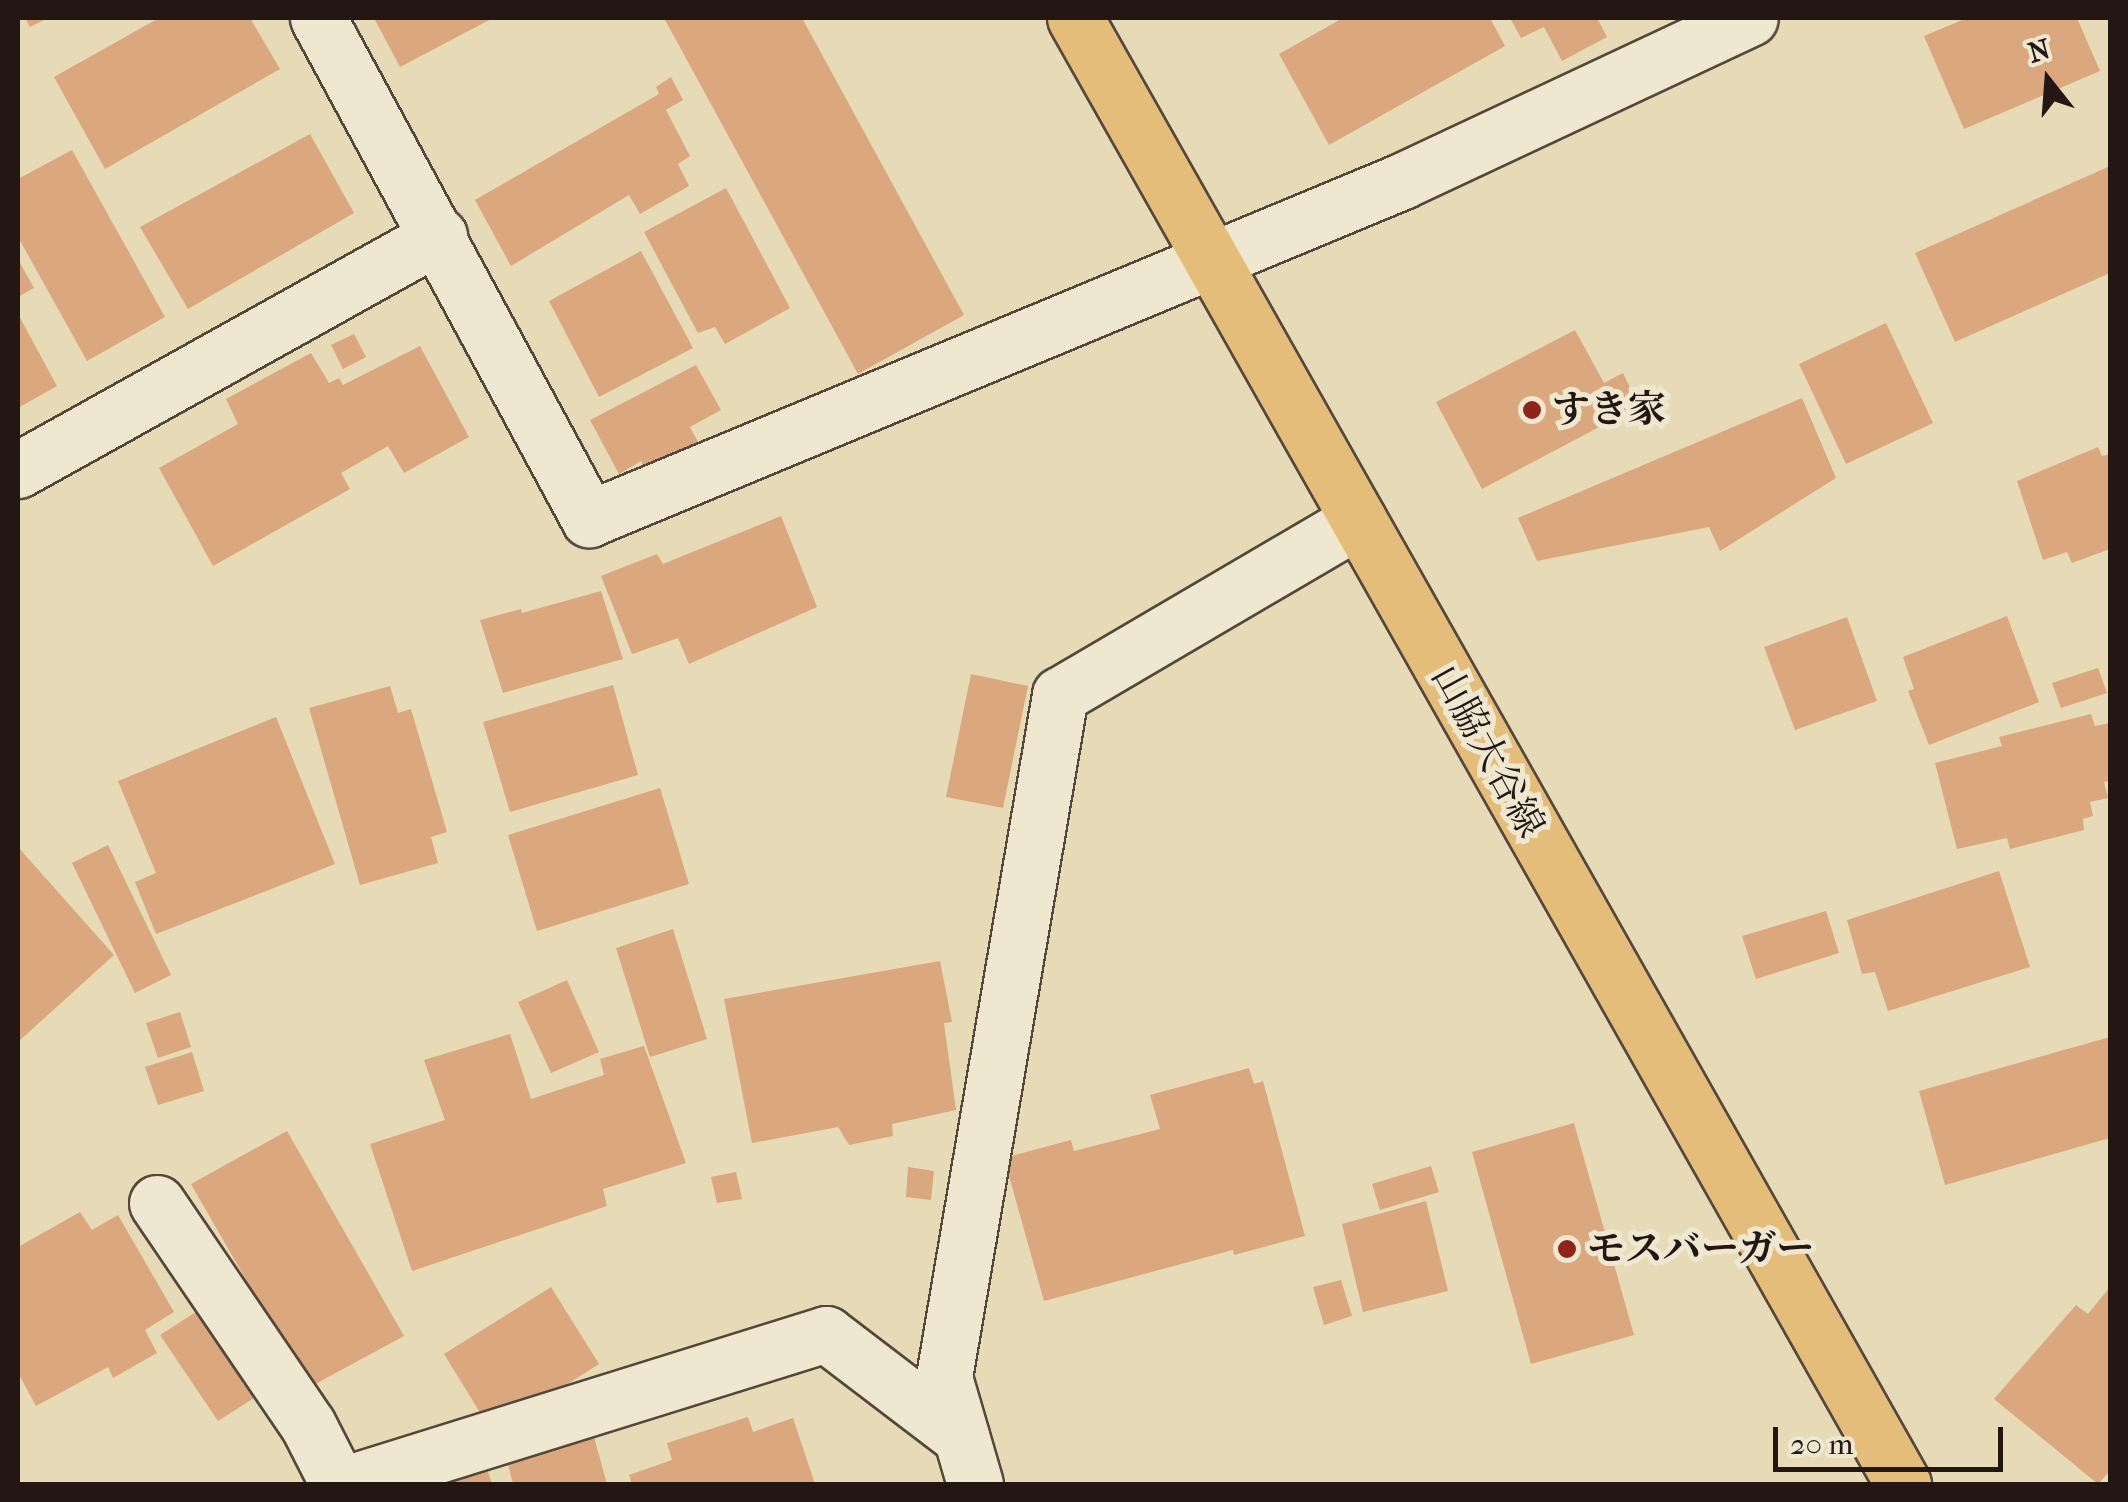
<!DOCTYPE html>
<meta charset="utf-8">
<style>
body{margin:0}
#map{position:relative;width:2128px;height:1502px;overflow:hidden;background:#e7dab6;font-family:"IM FELL French Canon","Noto Serif JP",serif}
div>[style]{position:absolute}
.building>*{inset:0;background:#dba77f}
.roads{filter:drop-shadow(2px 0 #55473b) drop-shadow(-2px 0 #55473b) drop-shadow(0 2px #55473b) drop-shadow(0 -2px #55473b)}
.minor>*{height:55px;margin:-27.5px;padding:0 27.5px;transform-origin:27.5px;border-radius:27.5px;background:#efe7d0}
.major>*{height:55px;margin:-27.5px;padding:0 27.5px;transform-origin:27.5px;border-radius:27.5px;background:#e4bd7b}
.dots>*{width:28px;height:28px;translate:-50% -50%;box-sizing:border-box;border:5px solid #efe7d0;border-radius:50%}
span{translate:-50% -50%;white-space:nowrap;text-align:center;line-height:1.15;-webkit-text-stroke:10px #efe7d0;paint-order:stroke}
.poi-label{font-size:38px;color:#241612;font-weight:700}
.left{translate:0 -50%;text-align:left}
.street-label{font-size:38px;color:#241612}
.frame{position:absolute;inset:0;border:20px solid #241612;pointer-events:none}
.north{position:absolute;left:1998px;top:30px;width:100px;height:100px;-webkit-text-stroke:8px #efe7d0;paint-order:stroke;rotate:343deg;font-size:28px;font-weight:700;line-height:40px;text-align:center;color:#241612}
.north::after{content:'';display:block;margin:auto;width:35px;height:45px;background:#241612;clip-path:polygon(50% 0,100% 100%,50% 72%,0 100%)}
.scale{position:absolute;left:1773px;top:1427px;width:230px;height:45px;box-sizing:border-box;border:5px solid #241612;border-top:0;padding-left:12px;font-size:30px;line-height:35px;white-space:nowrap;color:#241612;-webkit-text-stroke:8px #efe7d0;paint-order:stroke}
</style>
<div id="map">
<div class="building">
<i style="clip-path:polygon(25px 18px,48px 18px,30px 27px)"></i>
<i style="clip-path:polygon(159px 18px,250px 18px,280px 69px,105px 169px,54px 77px)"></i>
<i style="clip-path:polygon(374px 18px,493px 18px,400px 67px)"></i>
<i style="clip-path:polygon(664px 18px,802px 18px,964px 315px,858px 374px)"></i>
<i style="clip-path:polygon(1343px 18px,1490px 18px,1505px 46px,1329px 145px,1279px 54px)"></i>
<i style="clip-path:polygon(1510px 18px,1597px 18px,1607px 37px,1562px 61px,1544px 27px,1521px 38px)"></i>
<i style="clip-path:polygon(1967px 18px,2077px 18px,2100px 71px,1964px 129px,1924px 36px)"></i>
<i style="clip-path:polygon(671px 77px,683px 100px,666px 110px,690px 156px,678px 164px,689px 186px,640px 214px,629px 195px,511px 266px,475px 200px,659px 94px,656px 87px)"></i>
<i style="clip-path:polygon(310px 134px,354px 213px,188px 309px,140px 227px)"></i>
<i style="clip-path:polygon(72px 150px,165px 317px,87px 361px,18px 237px,18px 179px)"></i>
<i style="clip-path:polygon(2110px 166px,2110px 273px,1955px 342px,1915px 253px)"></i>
<i style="clip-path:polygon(726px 188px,790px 308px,725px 344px,715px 327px,698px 333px,644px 232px)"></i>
<i style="clip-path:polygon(641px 251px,693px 348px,599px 397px,549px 301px)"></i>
<i style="clip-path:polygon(18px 259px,34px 288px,18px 297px)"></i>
<i style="clip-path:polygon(18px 314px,57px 386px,18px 408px)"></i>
<i style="clip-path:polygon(1886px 323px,1933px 423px,1846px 464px,1799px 364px)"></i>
<i style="clip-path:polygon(1575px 330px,1604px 383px,1623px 373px,1639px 406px,1482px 489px,1436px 402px)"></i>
<i style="clip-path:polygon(354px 334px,366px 357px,343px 369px,331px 345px)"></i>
<i style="clip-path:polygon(420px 346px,469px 437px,404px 473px,388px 446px,341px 473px,350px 489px,213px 566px,159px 468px,238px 424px,226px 399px,311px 353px,329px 383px,339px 378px,343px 385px)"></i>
<i style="clip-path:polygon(696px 365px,721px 410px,690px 427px,699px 444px,646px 472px,641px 461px,619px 474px,590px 420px)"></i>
<i style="clip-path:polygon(1802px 398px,1836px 478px,1720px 551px,1709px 527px,1537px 561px,1518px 518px)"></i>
<i style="clip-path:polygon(2098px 447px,2102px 456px,2110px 454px,2110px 549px,2072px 563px,2067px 552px,2043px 560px,2017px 481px)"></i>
<i style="clip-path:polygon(781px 516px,817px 607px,689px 664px,678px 638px,632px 654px,601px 576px,657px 554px,663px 564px)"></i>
<i style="clip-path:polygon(601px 591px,623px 659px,503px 693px,480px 620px,521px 609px,522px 613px)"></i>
<i style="clip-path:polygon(2007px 616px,2039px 702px,1929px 745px,1908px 691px,1914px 689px,1903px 657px)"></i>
<i style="clip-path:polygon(1847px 617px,1877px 701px,1795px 730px,1764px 647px)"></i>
<i style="clip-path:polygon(2098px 668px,2107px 693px,2061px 708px,2052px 683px)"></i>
<i style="clip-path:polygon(971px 674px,1028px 686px,1003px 808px,946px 797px)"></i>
<i style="clip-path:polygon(613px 685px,638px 775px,510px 812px,483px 722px)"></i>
<i style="clip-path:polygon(390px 686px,398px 713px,411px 709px,447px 832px,431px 837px,438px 863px,360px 885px,309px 708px)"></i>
<i style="clip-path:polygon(2091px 714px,2095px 726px,2110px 723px,2110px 781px,2104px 782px,2108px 798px,2090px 802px,2093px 816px,2083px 819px,2084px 830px,2010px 849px,2007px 838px,1957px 849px,1935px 763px,2002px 746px,1999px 737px)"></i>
<i style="clip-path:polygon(276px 717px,335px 864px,156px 934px,135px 882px,156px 873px,118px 781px)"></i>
<i style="clip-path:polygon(660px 788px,689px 884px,537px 931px,508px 835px)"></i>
<i style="clip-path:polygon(108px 845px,171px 975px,135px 993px,72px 863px)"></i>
<i style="clip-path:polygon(18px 847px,114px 955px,18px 1042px)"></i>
<i style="clip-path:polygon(1999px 871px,2030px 967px,1888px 1011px,1875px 972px,1862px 974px,1847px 920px)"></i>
<i style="clip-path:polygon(1826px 911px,1839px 953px,1756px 979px,1742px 936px)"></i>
<i style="clip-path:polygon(673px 929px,707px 1039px,650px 1057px,616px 948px)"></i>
<i style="clip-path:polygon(940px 961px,952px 1022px,944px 1023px,956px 1110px,892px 1124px,893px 1136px,849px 1145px,838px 1127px,752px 1143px,724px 999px)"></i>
<i style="clip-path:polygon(567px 980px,599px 1052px,551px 1073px,518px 1002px)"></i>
<i style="clip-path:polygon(180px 1012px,191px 1047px,158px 1058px,146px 1023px)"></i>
<i style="clip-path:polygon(510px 1034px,531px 1099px,604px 1075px,600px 1059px,644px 1046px,686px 1163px,603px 1189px,607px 1206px,412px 1271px,370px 1144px,445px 1120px,424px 1060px)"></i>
<i style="clip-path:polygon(2110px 1037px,2110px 1138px,1945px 1185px,1919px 1091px)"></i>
<i style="clip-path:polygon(192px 1052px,204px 1091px,158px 1105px,145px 1067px)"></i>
<i style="clip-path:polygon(1249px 1068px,1254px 1084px,1263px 1081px,1305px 1236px,1234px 1255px,1233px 1250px,1044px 1301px,1004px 1158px,1071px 1140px,1074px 1151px,1160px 1129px,1150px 1095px)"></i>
<i style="clip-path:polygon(1574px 1123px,1634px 1335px,1531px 1364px,1472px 1152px)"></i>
<i style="clip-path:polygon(287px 1131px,404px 1336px,308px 1388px,191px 1184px)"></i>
<i style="clip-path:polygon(1431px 1166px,1439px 1192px,1380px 1210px,1372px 1184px)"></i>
<i style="clip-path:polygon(908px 1167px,934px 1171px,931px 1200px,906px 1197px)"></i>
<i style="clip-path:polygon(736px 1172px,742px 1199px,717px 1203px,711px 1177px)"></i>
<i style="clip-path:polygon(1426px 1201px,1448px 1291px,1363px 1312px,1342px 1224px)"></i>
<i style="clip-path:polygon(80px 1212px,92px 1230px,118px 1215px,174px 1312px,145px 1330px,157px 1353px,113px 1378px,108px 1367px,36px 1406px,18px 1373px,18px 1247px)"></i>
<i style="clip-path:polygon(1341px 1280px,1352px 1316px,1324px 1325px,1313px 1287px)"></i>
<i style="clip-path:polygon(551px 1287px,599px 1364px,492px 1432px,444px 1354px)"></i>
<i style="clip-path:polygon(2110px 1287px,2110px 1471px,2098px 1484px,1994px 1399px,2076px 1305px,2088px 1314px)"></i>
<i style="clip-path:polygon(199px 1310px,257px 1396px,218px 1421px,160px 1335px)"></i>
<i style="clip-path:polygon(748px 1417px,753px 1432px,793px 1418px,815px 1484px,632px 1484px,629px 1475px,672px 1460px,667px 1443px)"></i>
<i style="clip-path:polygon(589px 1419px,607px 1484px,513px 1484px,508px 1464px,539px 1455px,533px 1435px)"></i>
<i style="clip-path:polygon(487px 1469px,492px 1484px,435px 1484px,435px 1483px)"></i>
</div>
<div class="roads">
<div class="minor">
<i style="left:318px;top:18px;width:570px;rotate:61.59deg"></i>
<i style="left:589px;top:519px;width:880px;rotate:-22.57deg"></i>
<i style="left:1402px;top:181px;width:384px;rotate:-25.1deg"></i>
<i style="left:18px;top:470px;width:482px;rotate:-29.1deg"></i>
<i style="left:157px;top:1203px;width:268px;rotate:55.8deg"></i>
<i style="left:308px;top:1425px;width:66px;rotate:63deg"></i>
<i style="left:345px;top:1484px;width:504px;rotate:-17.32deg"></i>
<i style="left:826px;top:1334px;width:170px;rotate:37.3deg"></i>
<i style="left:975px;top:1484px;width:111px;rotate:-106.2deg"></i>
<i style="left:944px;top:1377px;width:692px;rotate:-80.35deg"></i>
<i style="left:1060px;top:695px;width:346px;rotate:-30.4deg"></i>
</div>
<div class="major">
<i style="left:1075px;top:18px;width:1684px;rotate:60.54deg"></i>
</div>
</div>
<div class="dots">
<i style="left:1532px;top:410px;background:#8f2418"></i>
<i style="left:1567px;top:1249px;background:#8f2418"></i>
</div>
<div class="poi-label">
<span class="left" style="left:1552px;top:410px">すき家</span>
<span class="left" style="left:1587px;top:1249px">モスバーガー</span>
</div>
<div class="street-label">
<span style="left:1488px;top:751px;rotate:61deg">山脇大谷線</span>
</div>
<div class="frame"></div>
<div class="north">N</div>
<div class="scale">20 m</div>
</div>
